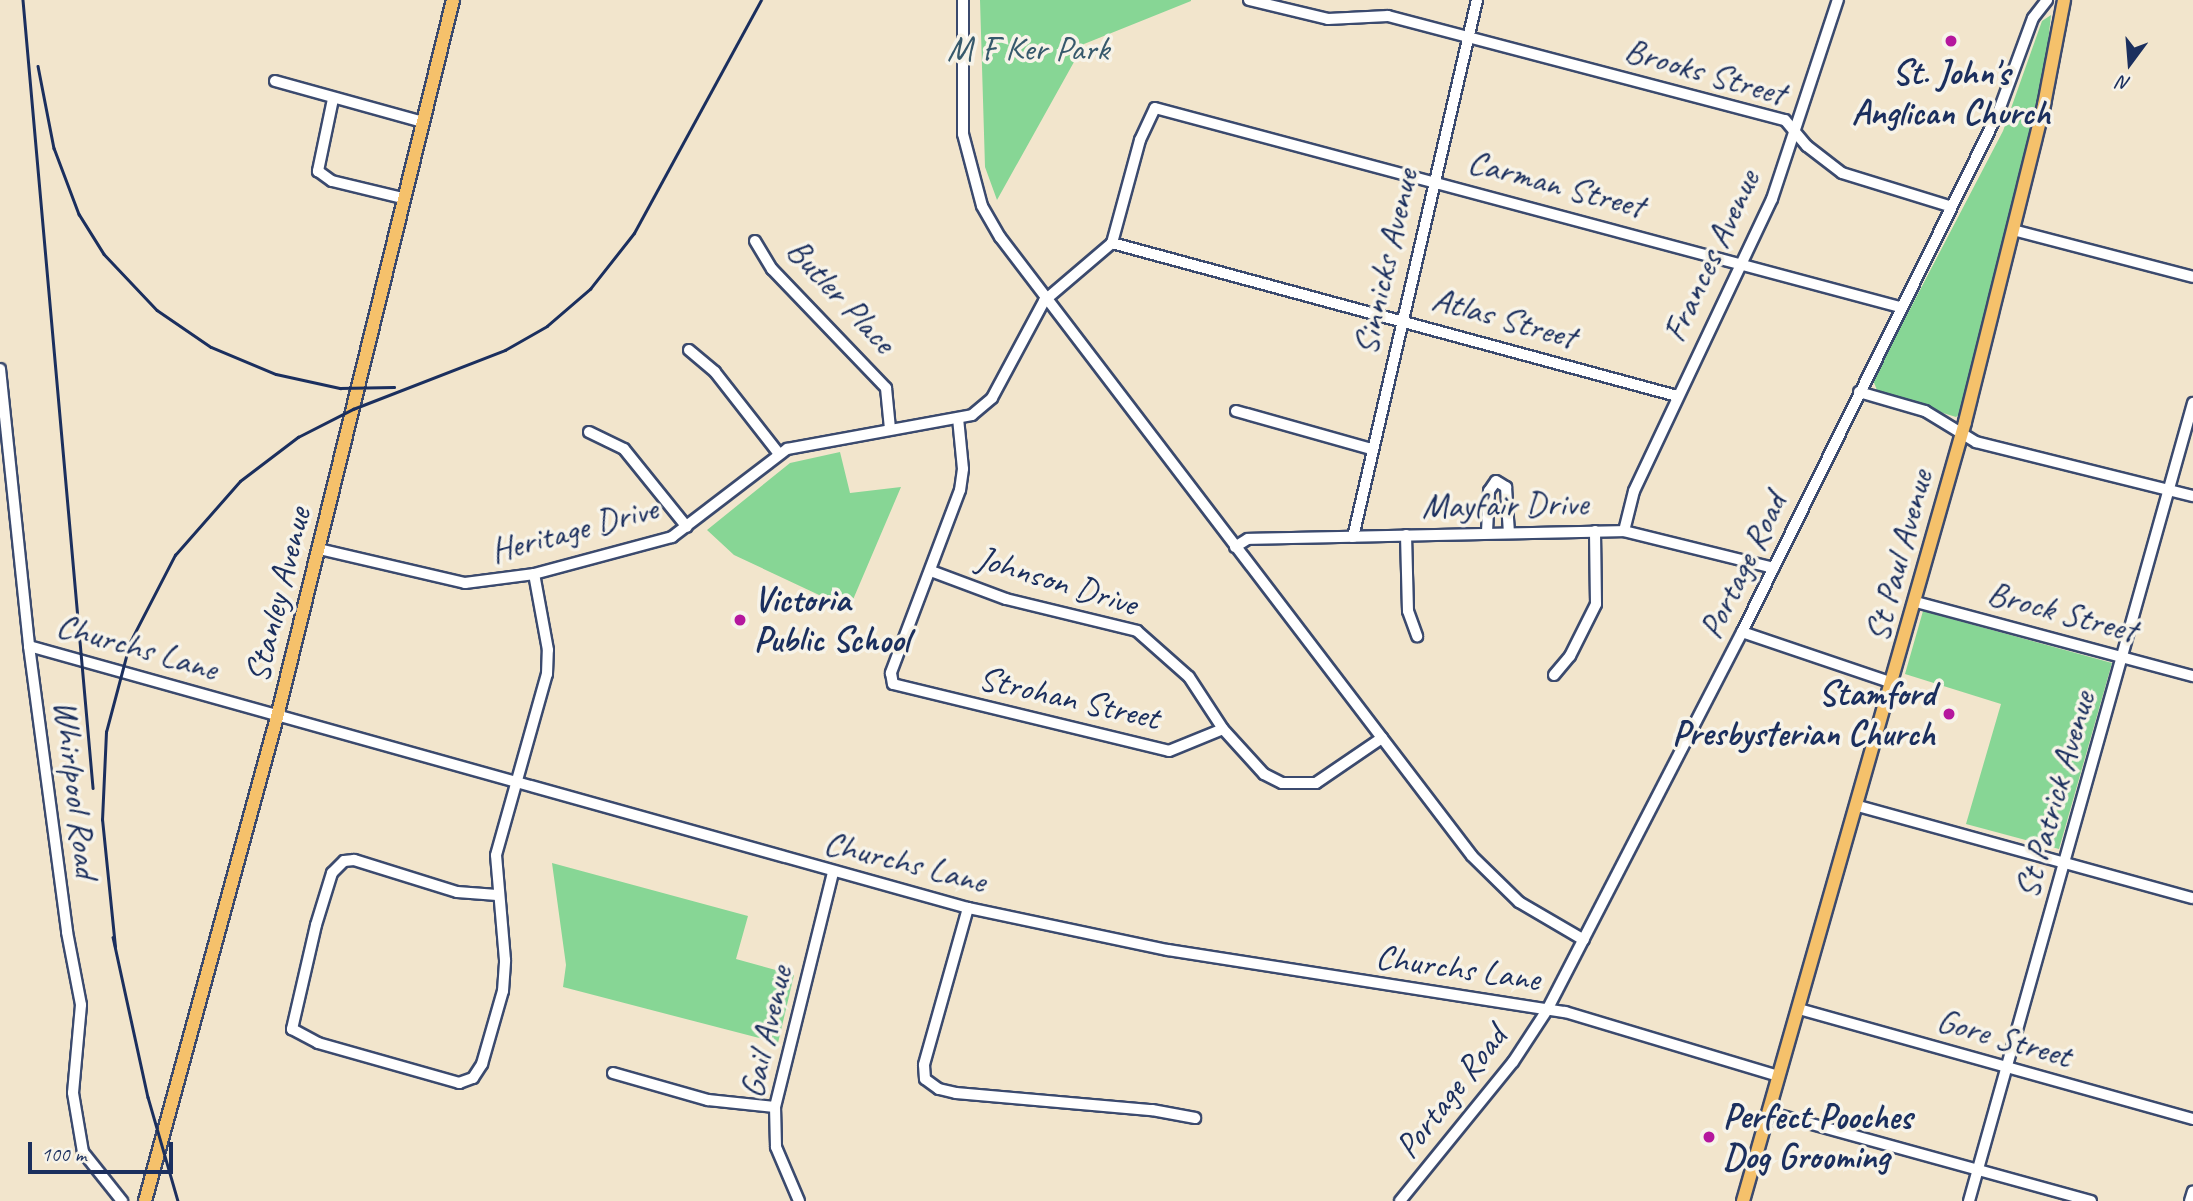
<!DOCTYPE html>
<style>
body{margin:0}
#map{position:relative;width:2193px;height:1201px;overflow:hidden;background:#f2e5cc;font-family:Caveat,sans-serif}
div>[style]{position:absolute}
.green>*{inset:0;background:#87d695}
.roads{filter:drop-shadow(2px 0 #3b4a6e) drop-shadow(-2px 0 #3b4a6e) drop-shadow(0 2px #3b4a6e) drop-shadow(0 -2px #3b4a6e)}
.minor>*{height:10px;margin:-5px;padding:0 5px;transform-origin:5px;border-radius:5px;background:#fff}
.major>*{height:12px;margin:-6px;padding:0 6px;transform-origin:6px;border-radius:6px;background:#f5c16b}
.rail>*{height:2.5px;margin:-1.25px;padding:0 1.25px;transform-origin:1.25px;border-radius:1.25px;background:#1b2f5e}
.dots>*{width:19px;height:19px;translate:-50% -50%;box-sizing:border-box;border:4px solid #f7f3e8;border-radius:50%}
span{translate:-50% -50%;white-space:nowrap;text-align:center;line-height:1.15;-webkit-text-stroke:7px #f7f3e8;paint-order:stroke}
.park-label{font-size:35px;color:#36596c}
.street-label{font-size:35px;color:#1b2f5e}
.poi-label{font-size:35px;color:#1b2f5e;font-weight:700}
.left{translate:0 -50%;text-align:left}
.right{translate:-100% -50%;text-align:right}
.north{position:absolute;left:2095px;top:28px;width:70px;height:70px;-webkit-text-stroke:5px #f7f3e8;paint-order:stroke;rotate:196deg;font-size:19px;font-weight:700;line-height:28px;text-align:center;color:#1b2f5e}
.north::after{content:'';display:block;margin:auto;width:24px;height:32px;background:#1b2f5e;clip-path:polygon(50% 0,100% 100%,50% 72%,0 100%)}
.scale{position:absolute;left:28px;top:1142px;width:145px;height:32px;box-sizing:border-box;border:4px solid #1b2f5e;border-top:0;padding-left:9px;font-size:21px;line-height:24px;white-space:nowrap;color:#1b2f5e;-webkit-text-stroke:5px #f7f3e8;paint-order:stroke}
</style>
<div id="map">
<div class="green">
<i style="clip-path:polygon(980px 0,1191px 0,1191px 1px,1084px 44px,997px 200px,985px 167px)"></i>
<i style="clip-path:polygon(2051px 15px,2044px 80px,1961px 413px,1956px 417px,1878px 393px,1873px 380px,2003px 131px,2042px 21px)"></i>
<i style="clip-path:polygon(840px 452px,850px 493px,901px 487px,849px 609px,734px 555px,707px 530px,790px 463px)"></i>
<i style="clip-path:polygon(1923px 611px,2112px 663px,2059px 849px,1966px 824px,2001px 704px,1905px 674px)"></i>
<i style="clip-path:polygon(552px 863px,748px 916px,736px 959px,794px 975px,778px 1043px,563px 987px,566px 965px)"></i>
</div>
<div class="roads">
<div class="minor">
<i style="left:963px;top:0;width:134px;rotate:90deg"></i>
<i style="left:963px;top:134px;width:74px;rotate:75.2deg"></i>
<i style="left:982px;top:206px;width:36px;rotate:60deg"></i>
<i style="left:1000px;top:237px;width:778px;rotate:52.67deg"></i>
<i style="left:1472px;top:856px;width:66px;rotate:44.4deg"></i>
<i style="left:1519px;top:902px;width:75px;rotate:30.3deg"></i>
<i style="left:1249px;top:0;width:81px;rotate:13.5deg"></i>
<i style="left:1328px;top:19px;width:60px;rotate:-2.9deg"></i>
<i style="left:1388px;top:16px;width:410px;rotate:14.7deg"></i>
<i style="left:1785px;top:120px;width:34px;rotate:50deg"></i>
<i style="left:1807px;top:146px;width:44px;rotate:37.6deg"></i>
<i style="left:1842px;top:173px;width:112px;rotate:17.1deg"></i>
<i style="left:275px;top:81px;width:154px;rotate:15.5deg"></i>
<i style="left:333px;top:99px;width:74px;rotate:101.8deg"></i>
<i style="left:318px;top:171px;width:17px;rotate:36deg"></i>
<i style="left:332px;top:181px;width:73px;rotate:13.5deg"></i>
<i style="left:2013px;top:230px;width:186px;rotate:14.6deg"></i>
<i style="left:755px;top:241px;width:33px;rotate:59deg"></i>
<i style="left:772px;top:269px;width:165px;rotate:46.2deg"></i>
<i style="left:886px;top:388px;width:41px;rotate:84.4deg"></i>
<i style="left:1112px;top:243px;width:585px;rotate:15.15deg"></i>
<i style="left:689px;top:350px;width:34px;rotate:40deg"></i>
<i style="left:715px;top:372px;width:104px;rotate:52deg"></i>
<i style="left:0;top:369px;width:279px;rotate:84deg"></i>
<i style="left:29px;top:646px;width:289px;rotate:82.4deg"></i>
<i style="left:67px;top:932px;width:74px;rotate:79.1deg"></i>
<i style="left:81px;top:1005px;width:88px;rotate:95.2deg"></i>
<i style="left:73px;top:1093px;width:60px;rotate:80.4deg"></i>
<i style="left:83px;top:1152px;width:63px;rotate:51.5deg"></i>
<i style="left:1859px;top:392px;width:69px;rotate:16.1deg"></i>
<i style="left:1925px;top:411px;width:60px;rotate:31.3deg"></i>
<i style="left:1976px;top:442px;width:224px;rotate:14deg"></i>
<i style="left:1236px;top:411px;width:140px;rotate:15.7deg"></i>
<i style="left:958px;top:418px;width:51px;rotate:84.4deg"></i>
<i style="left:963px;top:469px;width:21px;rotate:98deg"></i>
<i style="left:960px;top:490px;width:196px;rotate:110.7deg"></i>
<i style="left:891px;top:673px;width:11px;rotate:80deg"></i>
<i style="left:893px;top:684px;width:284px;rotate:13.6deg"></i>
<i style="left:1169px;top:751px;width:58px;rotate:-22.2deg"></i>
<i style="left:589px;top:432px;width:39px;rotate:26deg"></i>
<i style="left:624px;top:449px;width:100px;rotate:51.1deg"></i>
<i style="left:1624px;top:531px;width:41px;rotate:-76deg"></i>
<i style="left:1634px;top:491px;width:323px;rotate:-64.7deg"></i>
<i style="left:1772px;top:199px;width:210px;rotate:-71.7deg"></i>
<i style="left:1487px;top:532px;width:41px;rotate:-87.2deg"></i>
<i style="left:1489px;top:491px;width:12px;rotate:-55deg"></i>
<i style="left:1496px;top:481px;width:12px;rotate:31deg"></i>
<i style="left:1506px;top:487px;width:46px;rotate:86.3deg"></i>
<i style="left:1406px;top:535px;width:76px;rotate:88.5deg"></i>
<i style="left:1408px;top:611px;width:27px;rotate:70deg"></i>
<i style="left:1353px;top:537px;width:551px;rotate:-77deg"></i>
<i style="left:1235px;top:547px;width:15px;rotate:-32deg"></i>
<i style="left:1248px;top:539px;width:376px;rotate:-1.2deg"></i>
<i style="left:1624px;top:531px;width:154px;rotate:13.9deg"></i>
<i style="left:319px;top:549px;width:150px;rotate:13.1deg"></i>
<i style="left:465px;top:583px;width:70px;rotate:-7.4deg"></i>
<i style="left:534px;top:574px;width:143px;rotate:-15deg"></i>
<i style="left:672px;top:537px;width:145px;rotate:-37.4deg"></i>
<i style="left:787px;top:449px;width:188px;rotate:-10.4deg"></i>
<i style="left:972px;top:415px;width:26px;rotate:-40deg"></i>
<i style="left:992px;top:398px;width:110px;rotate:-61.8deg"></i>
<i style="left:1044px;top:301px;width:89px;rotate:-40.5deg"></i>
<i style="left:1112px;top:243px;width:107px;rotate:-74.8deg"></i>
<i style="left:1140px;top:140px;width:35px;rotate:-65deg"></i>
<i style="left:1155px;top:108px;width:771px;rotate:14.96deg"></i>
<i style="left:931px;top:571px;width:80px;rotate:20.5deg"></i>
<i style="left:1006px;top:599px;width:135px;rotate:13.7deg"></i>
<i style="left:1137px;top:631px;width:69px;rotate:41.5deg"></i>
<i style="left:1189px;top:677px;width:62px;rotate:56.8deg"></i>
<i style="left:1223px;top:729px;width:61px;rotate:47.7deg"></i>
<i style="left:1264px;top:774px;width:20px;rotate:27deg"></i>
<i style="left:1282px;top:783px;width:34px"></i>
<i style="left:1316px;top:783px;width:80px;rotate:-34.3deg"></i>
<i style="left:1916px;top:602px;width:287px;rotate:15deg"></i>
<i style="left:1742px;top:632px;width:159px;rotate:18.7deg"></i>
<i style="left:29px;top:646px;width:975px;rotate:15.59deg"></i>
<i style="left:968px;top:908px;width:204px;rotate:11.9deg"></i>
<i style="left:1168px;top:950px;width:402px;rotate:8.9deg"></i>
<i style="left:1565px;top:1012px;width:223px;rotate:16.7deg"></i>
<i style="left:1554px;top:675px;width:25px;rotate:-50deg"></i>
<i style="left:1570px;top:656px;width:58px;rotate:-63.4deg"></i>
<i style="left:1596px;top:604px;width:73px;rotate:-90.8deg"></i>
<i style="left:1858px;top:806px;width:347px;rotate:15.4deg"></i>
<i style="left:497px;top:895px;width:40px;rotate:-175.7deg"></i>
<i style="left:457px;top:892px;width:108px;rotate:-162.7deg"></i>
<i style="left:354px;top:860px;width:10px;rotate:174deg"></i>
<i style="left:344px;top:861px;width:17px;rotate:135deg"></i>
<i style="left:332px;top:873px;width:54px;rotate:107.1deg"></i>
<i style="left:316px;top:925px;width:107px;rotate:103deg"></i>
<i style="left:292px;top:1029px;width:30px;rotate:28deg"></i>
<i style="left:318px;top:1043px;width:147px;rotate:15.8deg"></i>
<i style="left:459px;top:1083px;width:15px;rotate:-20deg"></i>
<i style="left:473px;top:1078px;width:17px;rotate:-57deg"></i>
<i style="left:482px;top:1064px;width:76px;rotate:-74deg"></i>
<i style="left:503px;top:991px;width:31px;rotate:-86deg"></i>
<i style="left:505px;top:960px;width:105px;rotate:-94.9deg"></i>
<i style="left:496px;top:855px;width:188px;rotate:-74.3deg"></i>
<i style="left:547px;top:674px;width:24px;rotate:-88deg"></i>
<i style="left:548px;top:650px;width:77px;rotate:-100.4deg"></i>
<i style="left:968px;top:908px;width:163px;rotate:105.7deg"></i>
<i style="left:924px;top:1065px;width:14px;rotate:86deg"></i>
<i style="left:925px;top:1079px;width:17px;rotate:36deg"></i>
<i style="left:939px;top:1089px;width:17px;rotate:13deg"></i>
<i style="left:956px;top:1093px;width:197px;rotate:5deg"></i>
<i style="left:1152px;top:1110px;width:44px;rotate:10.5deg"></i>
<i style="left:1799px;top:1009px;width:409px;rotate:15.6deg"></i>
<i style="left:613px;top:1073px;width:99px;rotate:15.9deg"></i>
<i style="left:708px;top:1100px;width:67px;rotate:6deg"></i>
<i style="left:1768px;top:1112px;width:335px;rotate:15.4deg"></i>
<i style="left:799px;top:1201px;width:59px;rotate:-113.1deg"></i>
<i style="left:776px;top:1147px;width:40px;rotate:-91.4deg"></i>
<i style="left:775px;top:1107px;width:241px;rotate:-76.1deg"></i>
<i style="left:1400px;top:1201px;width:179px;rotate:-50.9deg"></i>
<i style="left:1513px;top:1062px;width:62px;rotate:-56.8deg"></i>
<i style="left:1547px;top:1010px;width:425px;rotate:-62.7deg"></i>
<i style="left:1742px;top:632px;width:579px;rotate:-63.74deg"></i>
<i style="left:1998px;top:113px;width:101px;rotate:-69.8deg"></i>
<i style="left:2033px;top:18px;width:23px;rotate:-52deg"></i>
<i style="left:1969px;top:1201px;width:829px;rotate:-74.32deg"></i>
<i style="left:2190px;top:1201px;width:10px;rotate:-73deg"></i>
</div>
<div class="major">
<i style="left:145px;top:1201px;width:502px;rotate:-74.74deg"></i>
<i style="left:277px;top:717px;width:738px;rotate:-76.21deg"></i>
<i style="left:1743px;top:1201px;width:810px;rotate:-74.09deg"></i>
<i style="left:1965px;top:422px;width:327px;rotate:-76deg"></i>
<i style="left:2044px;top:105px;width:107px;rotate:-79.2deg"></i>
</div>
</div>
<div class="rail">
<i style="left:23px;top:0;width:791px;rotate:84.92deg"></i>
<i style="left:38px;top:66px;width:84px;rotate:79deg"></i>
<i style="left:54px;top:148px;width:71px;rotate:69.3deg"></i>
<i style="left:79px;top:214px;width:47px;rotate:58deg"></i>
<i style="left:104px;top:254px;width:77px;rotate:46.6deg"></i>
<i style="left:157px;top:310px;width:65px;rotate:34.4deg"></i>
<i style="left:211px;top:347px;width:70px;rotate:22.6deg"></i>
<i style="left:276px;top:374px;width:66px;rotate:12.3deg"></i>
<i style="left:340px;top:388px;width:54px;rotate:-1.1deg"></i>
<i style="left:113px;top:937px;width:164px;rotate:77.7deg"></i>
<i style="left:148px;top:1097px;width:108px;rotate:73.9deg"></i>
<i style="left:115px;top:947px;width:128px;rotate:-95.8deg"></i>
<i style="left:102px;top:820px;width:88px;rotate:-87.4deg"></i>
<i style="left:106px;top:732px;width:93px;rotate:-75.1deg"></i>
<i style="left:130px;top:642px;width:98px;rotate:-62.7deg"></i>
<i style="left:175px;top:555px;width:98px;rotate:-48.7deg"></i>
<i style="left:240px;top:481px;width:73px;rotate:-37.2deg"></i>
<i style="left:298px;top:437px;width:62px;rotate:-27deg"></i>
<i style="left:353px;top:409px;width:163px;rotate:-21.2deg"></i>
<i style="left:505px;top:350px;width:48px;rotate:-29.7deg"></i>
<i style="left:547px;top:326px;width:57px;rotate:-40.7deg"></i>
<i style="left:590px;top:289px;width:71px;rotate:-51.8deg"></i>
<i style="left:634px;top:233px;width:265px;rotate:-61.4deg"></i>
</div>
<div class="dots">
<i style="left:1951px;top:41px;background:#b5179e"></i>
<i style="left:740px;top:620px;background:#b5179e"></i>
<i style="left:1949px;top:714px;background:#b5179e"></i>
<i style="left:1709px;top:1137px;background:#b5179e"></i>
</div>
<div class="park-label">
<span style="left:1028px;top:49px">M F Ker Park</span>
</div>
<div class="street-label">
<span style="left:1705px;top:72px;rotate:16deg">Brooks Street</span>
<span style="left:1556px;top:184px;rotate:15deg">Carman Street</span>
<span style="left:1711px;top:256px;rotate:-65deg">Frances Avenue</span>
<span style="left:1386px;top:262px;rotate:-77deg">Sinnicks Avenue</span>
<span style="left:841px;top:296px;rotate:47deg">Butler Place</span>
<span style="left:1504px;top:318px;rotate:16deg">Atlas Street</span>
<span style="left:1505px;top:505px;rotate:-1deg">Mayfair Drive</span>
<span style="left:574px;top:530px;rotate:-15deg">Heritage Drive</span>
<span style="left:1899px;top:556px;rotate:-75deg">St Paul Avenue</span>
<span style="left:1743px;top:566px;rotate:-64deg">Portage Road</span>
<span style="left:1057px;top:581px;rotate:17deg">Johnson Drive</span>
<span style="left:278px;top:595px;rotate:-76deg">Stanley Avenue</span>
<span style="left:2062px;top:612px;rotate:15deg">Brock Street</span>
<span style="left:137px;top:647px;rotate:16deg">Churchs Lane</span>
<span style="left:1069px;top:698px;rotate:13deg">Strohan Street</span>
<span style="left:76px;top:789px;rotate:83deg">Whirlpool Road</span>
<span style="left:2055px;top:795px;rotate:-74deg">St Patrick Avenue</span>
<span style="left:905px;top:862px;rotate:14deg">Churchs Lane</span>
<span style="left:1458px;top:968px;rotate:8deg">Churchs Lane</span>
<span style="left:766px;top:1032px;rotate:-77deg">Gail Avenue</span>
<span style="left:2004px;top:1038px;rotate:16deg">Gore Street</span>
<span style="left:1451px;top:1092px;rotate:-52deg">Portage Road</span>
</div>
<div class="poi-label">
<span style="left:1951px;top:93px">St. John's<br>Anglican Church</span>
<span class="left" style="left:754px;top:620px">Victoria<br>Public School</span>
<span class="right" style="left:1935px;top:714px">Stamford<br>Presbysterian Church</span>
<span class="left" style="left:1723px;top:1137px">Perfect Pooches<br>Dog Grooming</span>
</div>
<div class="north">N</div>
<div class="scale">100 m</div>
</div>
